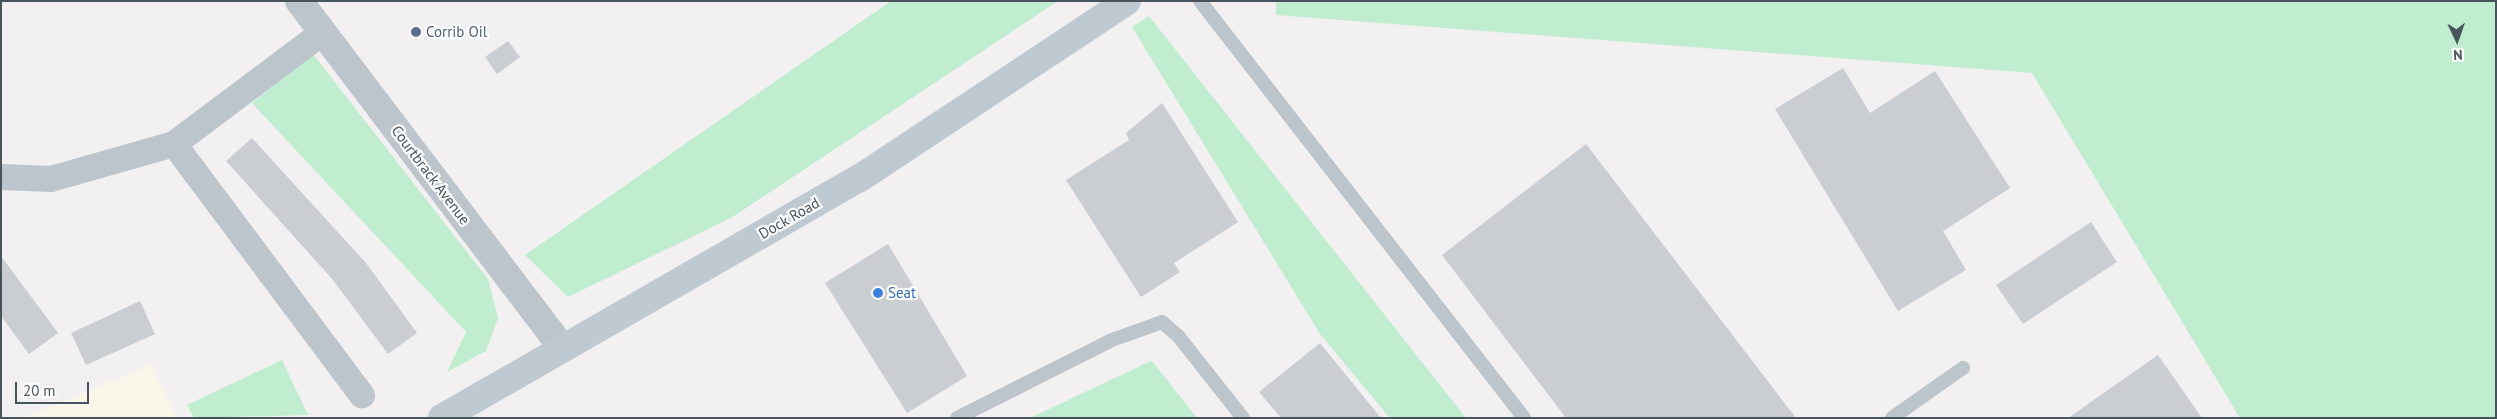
<!DOCTYPE html>
<style>
body{margin:0}
#map{position:relative;width:2497px;height:419px;overflow:hidden;background:#f2f0f0;font-family:"PT Sans",sans-serif}
div>[style]{position:absolute}
.commercial>*{inset:0;background:#fbf6ea}
.green>*{inset:0;background:#c0edd0}
.building>*{inset:0;background:#cacdd2}
.service>*{height:14px;margin:-7px;padding:0 7px;transform-origin:7px;border-radius:7px;background:#bcc5cc}
.minor>*{height:26px;margin:-13px;padding:0 13px;transform-origin:13px;border-radius:13px;background:#bcc5cc}
.tertiary>*{height:28px;margin:-14px;padding:0 14px;transform-origin:14px;border-radius:14px;background:#bcc5cc}
.secondary>*{height:28px;margin:-14px;padding:0 14px;transform-origin:14px;border-radius:14px;background:#bec9d2}
.dots>*{width:14px;height:14px;translate:-50% -50%;box-sizing:border-box;border:2px solid #fff;border-radius:50%}
span{translate:-50% -50%;white-space:nowrap;text-align:center;line-height:1.15;-webkit-text-stroke:4.5px #fff;paint-order:stroke}
.service-label{font-size:15px;color:#4e5e75}
.left{translate:0 -50%;text-align:left}
.street-label{font-size:15px;color:#48545c}
.shop-label{font-size:15px;color:#366cbe}
.frame{position:absolute;inset:0;border:2px solid #48545c;pointer-events:none}
.north{position:absolute;left:2432px;top:15px;width:50px;height:50px;-webkit-text-stroke:4px #fff;paint-order:stroke;rotate:177deg;font-size:14px;font-weight:700;line-height:20px;text-align:center;color:#48545c}
.north::after{content:'';display:block;margin:auto;width:18px;height:22px;background:#48545c;clip-path:polygon(50% 0,100% 100%,50% 72%,0 100%)}
.scale{position:absolute;left:15px;top:382px;width:74px;height:22px;box-sizing:border-box;border:2px solid #48545c;border-top:0;padding-left:6px;font-size:15px;line-height:18px;white-space:nowrap;color:#48545c;-webkit-text-stroke:4px #fff;paint-order:stroke}
</style>
<div id="map">
<div class="commercial">
<i style="clip-path:polygon(151px 365px,176px 418px,23px 418px)"></i>
</div>
<div class="green">
<i style="clip-path:polygon(891px 1px,1058px 1px,731px 218px,568px 297px,525px 255px)"></i>
<i style="clip-path:polygon(1276px 1px,2496px 1px,2496px 418px,2240px 418px,2032px 73px,1276px 15px)"></i>
<i style="clip-path:polygon(1149px 16px,1466px 418px,1390px 418px,1320px 334px,1132px 27px)"></i>
<i style="clip-path:polygon(313px 54px,488px 279px,498px 318px,486px 351px,447px 372px,466px 332px,252px 103px)"></i>
<i style="clip-path:polygon(282px 360px,308px 415px,194px 418px,187px 405px)"></i>
<i style="clip-path:polygon(1152px 361px,1197px 418px,1030px 418px,1151px 361px)"></i>
</div>
<div class="building">
<i style="clip-path:polygon(508px 41px,520px 57px,497px 74px,485px 57px)"></i>
<i style="clip-path:polygon(1843px 68px,1870px 113px,1935px 71px,2010px 188px,1943px 231px,1966px 270px,1898px 311px,1775px 109px)"></i>
<i style="clip-path:polygon(1162px 103px,1238px 222px,1174px 263px,1180px 272px,1141px 297px,1066px 180px,1129px 140px,1126px 133px)"></i>
<i style="clip-path:polygon(252px 138px,366px 263px,417px 333px,388px 354px,333px 280px,226px 161px)"></i>
<i style="clip-path:polygon(1586px 144px,1796px 418px,1566px 418px,1442px 255px)"></i>
<i style="clip-path:polygon(2091px 222px,2117px 262px,2023px 324px,1996px 285px)"></i>
<i style="clip-path:polygon(888px 244px,967px 376px,907px 413px,825px 283px)"></i>
<i style="clip-path:polygon(1px 256px,58px 333px,29px 354px,1px 316px)"></i>
<i style="clip-path:polygon(140px 301px,155px 334px,86px 365px,71px 333px)"></i>
<i style="clip-path:polygon(1320px 343px,1381px 418px,1281px 418px,1259px 392px)"></i>
<i style="clip-path:polygon(2158px 355px,2202px 418px,2068px 418px)"></i>
</div>
<div class="service">
<i style="left:1200px;top:1px;width:528px;rotate:52.15deg"></i>
<i style="left:957px;top:418px;width:174px;rotate:-26.7deg"></i>
<i style="left:1112px;top:340px;width:53px;rotate:-19.8deg"></i>
<i style="left:1162px;top:322px;width:23px;rotate:41deg"></i>
<i style="left:1179px;top:337px;width:103px;rotate:51.7deg"></i>
<i style="left:1892px;top:418px;width:87px;rotate:-35.2deg"></i>
</div>
<div class="minor">
<i style="left:174px;top:144px;width:314px;rotate:53.2deg"></i>
<i style="left:1px;top:177px;width:50px;rotate:2.3deg"></i>
<i style="left:51px;top:179px;width:128px;rotate:-15.9deg"></i>
<i style="left:174px;top:144px;width:186px;rotate:-36.9deg"></i>
</div>
<div class="tertiary">
<i style="left:299px;top:1px;width:435px;rotate:52.8deg"></i>
</div>
<div class="secondary">
<i style="left:442px;top:418px;width:482px;rotate:-29.9deg"></i>
<i style="left:860px;top:178px;width:320px;rotate:-33.5deg"></i>
</div>
<div class="dots">
<i style="left:416px;top:32px;background:#5c6f8a"></i>
<i style="left:878px;top:293px;background:#3f7fe0"></i>
</div>
<div class="service-label">
<span class="left" style="left:426px;top:32px">Corrib Oil</span>
</div>
<div class="street-label">
<span style="left:431px;top:175px;rotate:53deg">Courtbrack Avenue</span>
<span style="left:789px;top:218px;rotate:-30deg">Dock Road</span>
</div>
<div class="shop-label">
<span class="left" style="left:888px;top:293px">Seat</span>
</div>
<div class="frame"></div>
<div class="north">N</div>
<div class="scale">20 m</div>
</div>
